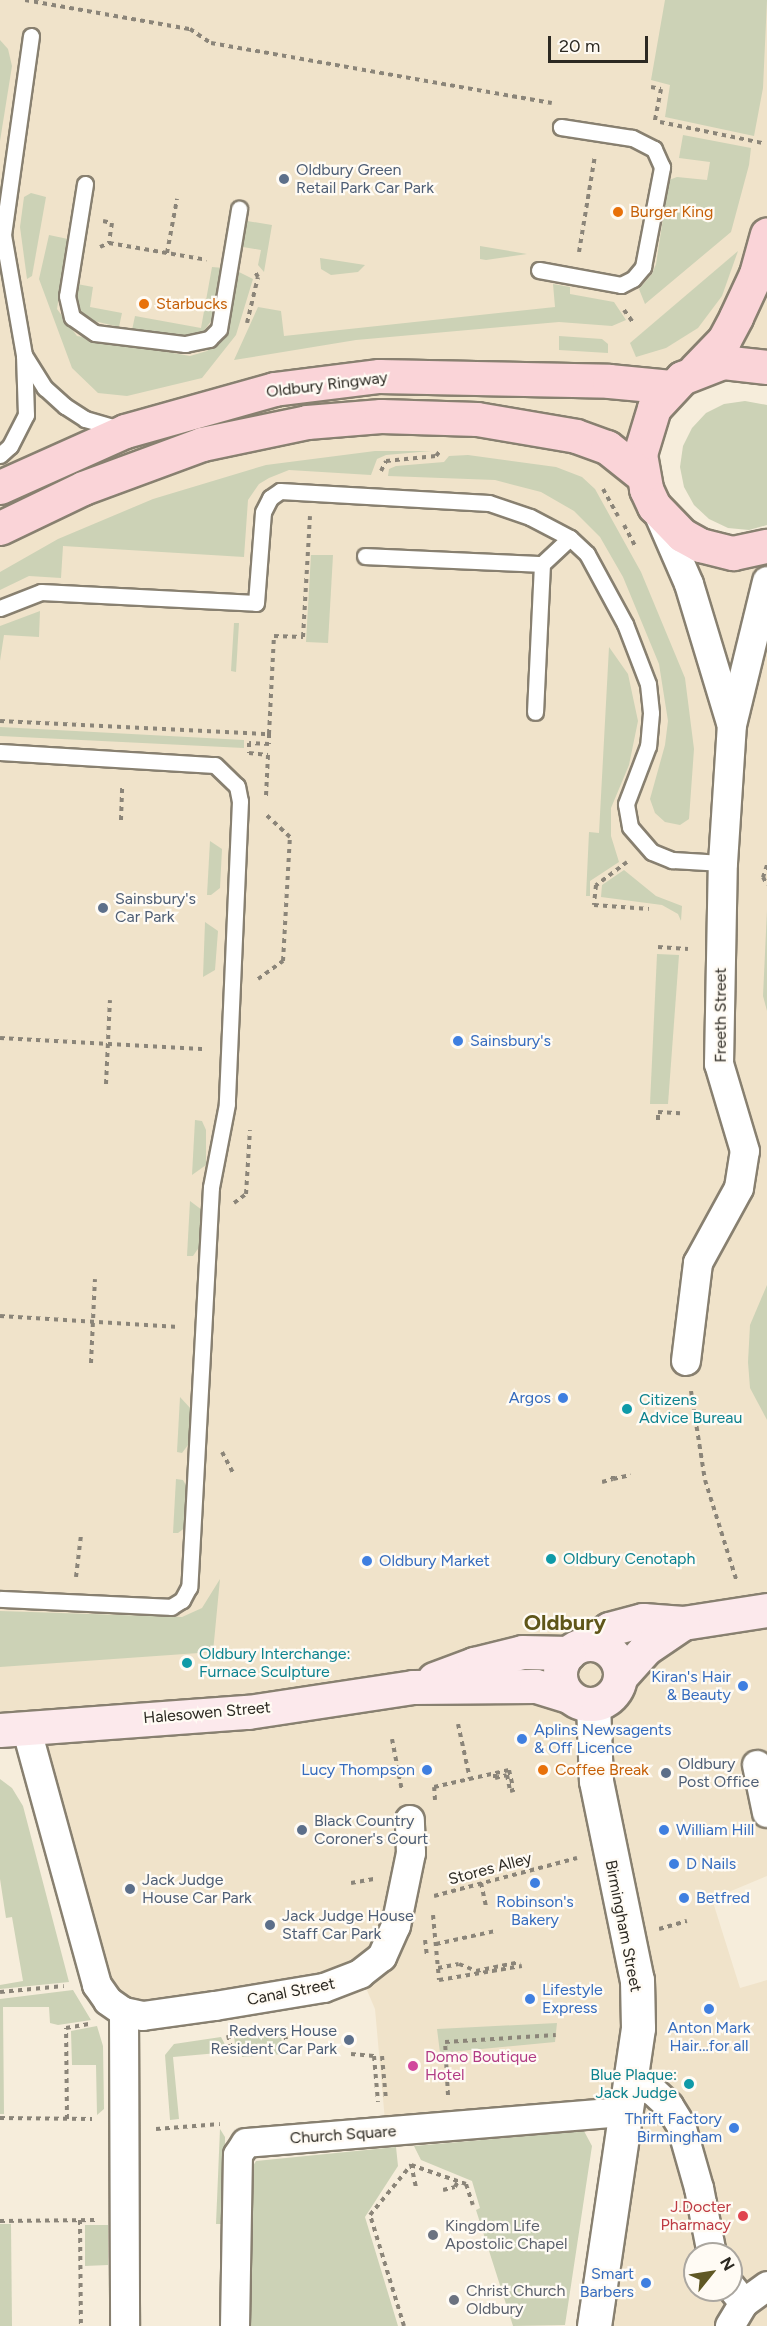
<!DOCTYPE html>
<style>
body{margin:0}
#map{position:relative;width:767px;height:2326px;overflow:hidden;background:#f6eddb;font-family:Figtree,sans-serif}
div>[style]{position:absolute}
.built>*{inset:0;background:#f0e3ca}
.green>*{inset:0;background:#ccd2b6}
.path>*{height:4px;margin-top:-2px;transform-origin:0;background:repeating-linear-gradient(90deg,#8b8579 0 4.5px,transparent 0 9px)}
.roads{filter:drop-shadow(2px 0 #888070) drop-shadow(-2px 0 #888070) drop-shadow(0 2px #888070) drop-shadow(0 -2px #888070)}
.service>*{height:15px;margin:-7.5px;padding:0 7.5px;transform-origin:7.5px;border-radius:7.5px;background:#fff}
.minor>*{height:28px;margin:-14px;padding:0 14px;transform-origin:14px;border-radius:14px;background:#fff}
.tertiary>*{height:33px;margin:-16.5px;padding:0 16.5px;transform-origin:16.5px;border-radius:16.5px;background:#fff}
.secondary>*{height:33px;margin:-16.5px;padding:0 16.5px;transform-origin:16.5px;border-radius:16.5px;background:#fce9ec}
.secondary>.ring{margin:-16.5px;padding:0;box-sizing:content-box;background:none;border:33px solid #fce9ec;border-radius:50%}
.primary>*{height:33px;margin:-16.5px;padding:0 16.5px;transform-origin:16.5px;border-radius:16.5px;background:#fad4d8}
.dots>*{width:16px;height:16px;translate:-50% -50%;box-sizing:border-box;border:3px solid #fffbf4;border-radius:50%}
span{translate:-50% -50%;white-space:nowrap;text-align:center;line-height:1.15;-webkit-text-stroke:4.5px #fffbf4;paint-order:stroke}
.service-label{font-size:16px;color:#4e5e75}
.left{translate:0 -50%;text-align:left}
.right{translate:-100% -50%;text-align:right}
.food-label{font-size:16px;color:#c56008}
.street-label{font-size:16px;color:#2c2922}
.shop-label{font-size:16px;color:#366cbe}
.culture-label{font-size:16px;color:#0d838f}
.hotel-label{font-size:16px;color:#b23c85}
.health-label{font-size:16px;color:#be3a42}
.worship-label{font-size:16px;color:#5b616d}
.district-label{font-size:22px;color:#5f5619;font-weight:700}
.north{position:absolute;left:683px;top:2242px;width:60px;height:60px;box-sizing:border-box;background:#fffbf4;border:2px solid #aba7a0;border-radius:50%;rotate:60deg;font-size:16px;font-weight:700;line-height:24px;text-align:center;color:#2c2922}
.north::after{content:'';display:block;margin:auto;width:21px;height:27px;background:#605825;clip-path:polygon(50% 0,100% 100%,50% 72%,0 100%)}
.scale{position:absolute;left:548px;top:36px;width:100px;height:27px;box-sizing:border-box;border:3px solid #2c2922;border-top:0;padding-left:8px;font-size:18px;line-height:21px;white-space:nowrap;color:#2c2922;-webkit-text-stroke:4px #fffbf4;paint-order:stroke}
</style>
<div id="map">
<div class="built">
<i style="clip-path:polygon(evenodd,0 0,767px 0,767px 367px,723px 362px,648px 420px,663px 518px,767px 546px,767px 1876px,712px 1899px,740px 1988px,767px 1980px,767px 2326px,594px 2326px,624px 2112px,386px 2132px,375px 2009px,360px 1974px,215px 2006px,108px 2001px,26px 1727px,0 1730px,0 0,695px 2254px,731px 2254px,731px 2290px,695px 2290px,695px 2254px)"></i>
</div>
<div class="green">
<i style="clip-path:polygon(665px 0,767px 0,763px 88px,754px 136px,665px 117px,670px 85px,651px 80px)"></i>
<i style="clip-path:polygon(0 40px,8px 49px,12px 66px,0 141px)"></i>
<i style="clip-path:polygon(683px 135px,751px 148px,749px 165px,731px 232px,645px 304px,639px 289px,652px 274px,656px 264px,669px 180px,677px 177px,707px 180px,710px 162px,679px 158px)"></i>
<i style="clip-path:polygon(31px 193px,46px 197px,32px 276px,27px 279px,20px 227px,24px 197px)"></i>
<i style="clip-path:polygon(247px 221px,272px 225px,264px 272px,258px 265px,261px 250px,243px 247px)"></i>
<i style="clip-path:polygon(49px 235px,68px 239px,57px 309px,77px 336px,190px 356px,207px 351px,227px 331px,239px 272px,253px 279px,236px 335px,202px 378px,127px 396px,98px 393px,72px 368px,39px 279px)"></i>
<i style="clip-path:polygon(480px 246px,527px 254px,486px 260px,480px 259px)"></i>
<i style="clip-path:polygon(738px 251px,722px 296px,698px 328px,666px 348px,636px 357px,630px 343px)"></i>
<i style="clip-path:polygon(320px 258px,365px 265px,358px 272px,331px 275px,321px 269px)"></i>
<i style="clip-path:polygon(212px 267px,224px 268px,212px 320px,199px 337px,132px 330px,135px 316px,201px 328px)"></i>
<i style="clip-path:polygon(77px 284px,93px 287px,90px 307px,122px 313px,119px 327px,86px 319px,76px 304px)"></i>
<i style="clip-path:polygon(553px 284px,570px 287px,570px 294px,614px 302px,626px 320px,612px 326px,559px 322px,356px 340px,234px 360px,258px 307px,281px 311px,284px 336px,555px 307px)"></i>
<i style="clip-path:polygon(559px 336px,602px 339px,608px 344px,608px 353px,559px 350px)"></i>
<i style="clip-path:polygon(745px 401px,767px 405px,767px 525px,749px 530px,728px 528px,709px 519px,694px 505px,684px 487px,680px 467px,683px 446px,692px 428px,706px 413px,724px 404px)"></i>
<i style="clip-path:polygon(375px 451px,431px 451px,386px 455px,377px 459px,371px 475px,289px 470px,269px 478px,259px 484px,248px 500px,244px 557px,63px 546px,61px 578px,29px 576px,0 590px,0 572px,58px 539px,153px 499px,266px 465px)"></i>
<i style="clip-path:polygon(468px 455px,556px 467px,582px 477px,595px 489px,641px 572px,685px 678px,694px 749px,689px 819px,680px 825px,665px 822px,655px 813px,650px 799px,665px 745px,668px 721px,659px 664px,623px 577px,600px 537px,574px 511px,541px 492px,495px 480px,388px 476px,389px 469px,396px 466px,444px 462px,449px 456px)"></i>
<i style="clip-path:polygon(311px 555px,333px 555px,328px 643px,306px 642px)"></i>
<i style="clip-path:polygon(40px 611px,39px 637px,4px 635px,0 661px,0 626px)"></i>
<i style="clip-path:polygon(234px 623px,239px 623px,236px 672px,231px 671px)"></i>
<i style="clip-path:polygon(609px 647px,628px 674px,638px 721px,629px 765px,611px 808px,611px 836px,619px 862px,590px 881px,590px 896px,586px 896px,589px 832px,599px 833px)"></i>
<i style="clip-path:polygon(0 727px,244px 740px,244px 748px,0 736px)"></i>
<i style="clip-path:polygon(210px 841px,222px 849px,220px 888px,211px 895px,207px 895px)"></i>
<i style="clip-path:polygon(624px 870px,656px 896px,682px 906px,681px 921px,678px 914px,662px 905px,601px 897px,602px 885px)"></i>
<i style="clip-path:polygon(767px 910px,767px 1011px,763px 996px)"></i>
<i style="clip-path:polygon(205px 922px,218px 931px,215px 970px,203px 977px)"></i>
<i style="clip-path:polygon(657px 954px,679px 955px,668px 1104px,650px 1104px)"></i>
<i style="clip-path:polygon(195px 1120px,202px 1121px,206px 1130px,206px 1165px,192px 1175px)"></i>
<i style="clip-path:polygon(190px 1201px,202px 1210px,202px 1243px,193px 1256px,187px 1256px)"></i>
<i style="clip-path:polygon(767px 1285px,767px 1420px,750px 1388px,748px 1362px,750px 1325px)"></i>
<i style="clip-path:polygon(180px 1397px,191px 1409px,191px 1441px,182px 1453px,177px 1452px)"></i>
<i style="clip-path:polygon(176px 1479px,183px 1480px,188px 1489px,186px 1527px,178px 1533px,173px 1533px)"></i>
<i style="clip-path:polygon(220px 1579px,213px 1652px,0 1667px,0 1611px,182px 1617px,202px 1608px)"></i>
<i style="clip-path:polygon(0 1779px,12px 1788px,23px 1806px,69px 1982px,0 1989px,0 1985px,23px 1981px,12px 1917px,6px 1918px,0 1879px)"></i>
<i style="clip-path:polygon(73px 1990px,91px 2020px,58px 2025px,50px 2023px,49px 2007px,3px 2007px,4px 2114px,0 2114px,0 1999px)"></i>
<i style="clip-path:polygon(557px 2023px,555px 2042px,440px 2053px,437px 2029px)"></i>
<i style="clip-path:polygon(97px 2026px,103px 2046px,104px 2109px,97px 2115px,96px 2065px,72px 2065px,71px 2031px)"></i>
<i style="clip-path:polygon(275px 2029px,281px 2035px,283px 2054px,242px 2057px,241px 2044px,235px 2045px,234px 2035px)"></i>
<i style="clip-path:polygon(221px 2037px,229px 2052px,173px 2057px,179px 2119px,170px 2120px,165px 2055px,174px 2044px)"></i>
<i style="clip-path:polygon(220px 2129px,225px 2137px,225px 2224px,216px 2224px)"></i>
<i style="clip-path:polygon(584px 2131px,592px 2146px,565px 2325px,513px 2326px,476px 2210px,480px 2208px,472px 2181px,421px 2160px,414px 2146px)"></i>
<i style="clip-path:polygon(396px 2147px,398px 2166px,365px 2217px,398px 2326px,250px 2326px,253px 2166px,256px 2161px)"></i>
<i style="clip-path:polygon(0 2224px,11px 2224px,12px 2326px,0 2326px)"></i>
<i style="clip-path:polygon(85px 2225px,108px 2225px,108px 2265px,85px 2266px)"></i>
</div>
<div class="path">
<i style="left:25px;top:0;width:168px;rotate:10deg"></i>
<i style="left:190px;top:29px;width:25px;rotate:34deg"></i>
<i style="left:211px;top:43px;width:346px;rotate:10deg"></i>
<i style="left:651px;top:87px;width:10px;rotate:11deg"></i>
<i style="left:661px;top:89px;width:33px;rotate:101deg"></i>
<i style="left:660px;top:122px;width:104px;rotate:11.6deg"></i>
<i style="left:103px;top:221px;width:9px;rotate:13deg"></i>
<i style="left:112px;top:223px;width:20px;rotate:99deg"></i>
<i style="left:100px;top:247px;width:10px;rotate:-24deg"></i>
<i style="left:109px;top:243px;width:99px;rotate:9.8deg"></i>
<i style="left:579px;top:252px;width:98px;rotate:-80.6deg"></i>
<i style="left:167px;top:253px;width:55px;rotate:-79.5deg"></i>
<i style="left:624px;top:310px;width:17px;rotate:54deg"></i>
<i style="left:247px;top:323px;width:47px;rotate:-76.6deg"></i>
<i style="left:258px;top:277px;width:8px;rotate:-120deg"></i>
<i style="left:381px;top:471px;width:11px;rotate:-63deg"></i>
<i style="left:386px;top:461px;width:50px;rotate:-5.7deg"></i>
<i style="left:436px;top:456px;width:6px;rotate:-51deg"></i>
<i style="left:603px;top:489px;width:31px;rotate:61deg"></i>
<i style="left:624px;top:525px;width:26px;rotate:62deg"></i>
<i style="left:0;top:721px;width:269px;rotate:2.8deg"></i>
<i style="left:269px;top:734px;width:10px;rotate:90deg"></i>
<i style="left:269px;top:744px;width:20px;rotate:-177deg"></i>
<i style="left:249px;top:743px;width:10px;rotate:90deg"></i>
<i style="left:249px;top:753px;width:19px;rotate:6deg"></i>
<i style="left:268px;top:755px;width:41px;rotate:92.8deg"></i>
<i style="left:269px;top:734px;width:98px;rotate:-87.1deg"></i>
<i style="left:274px;top:636px;width:29px;rotate:2deg"></i>
<i style="left:303px;top:637px;width:121px;rotate:-86.7deg"></i>
<i style="left:121px;top:820px;width:35px;rotate:-88deg"></i>
<i style="left:627px;top:862px;width:39px;rotate:143deg"></i>
<i style="left:596px;top:885px;width:20px;rotate:96deg"></i>
<i style="left:594px;top:905px;width:55px;rotate:4.2deg"></i>
<i style="left:767px;top:865px;width:13px;rotate:108deg"></i>
<i style="left:763px;top:877px;width:9px;rotate:63deg"></i>
<i style="left:658px;top:947px;width:30px;rotate:4deg"></i>
<i style="left:258px;top:979px;width:31px;rotate:-36deg"></i>
<i style="left:283px;top:961px;width:124px;rotate:-86.8deg"></i>
<i style="left:290px;top:837px;width:33px;rotate:-137deg"></i>
<i style="left:0;top:1038px;width:206px;rotate:3.1deg"></i>
<i style="left:106px;top:1084px;width:84px;rotate:-87.3deg"></i>
<i style="left:658px;top:1120px;width:8px;rotate:-90deg"></i>
<i style="left:658px;top:1112px;width:22px;rotate:3deg"></i>
<i style="left:234px;top:1203px;width:15px;rotate:-37deg"></i>
<i style="left:246px;top:1194px;width:64px;rotate:-86.4deg"></i>
<i style="left:0;top:1316px;width:179px;rotate:3.5deg"></i>
<i style="left:91px;top:1363px;width:84px;rotate:-87.3deg"></i>
<i style="left:691px;top:1391px;width:90px;rotate:81.1deg"></i>
<i style="left:705px;top:1480px;width:107px;rotate:72.6deg"></i>
<i style="left:222px;top:1452px;width:26px;rotate:62deg"></i>
<i style="left:613px;top:1476px;width:3px;rotate:90deg"></i>
<i style="left:613px;top:1479px;width:18px;rotate:-13deg"></i>
<i style="left:602px;top:1482px;width:11px;rotate:-15deg"></i>
<i style="left:76px;top:1577px;width:42px;rotate:-83.2deg"></i>
<i style="left:458px;top:1724px;width:56px;rotate:77.7deg"></i>
<i style="left:392px;top:1739px;width:53px;rotate:79.1deg"></i>
<i style="left:495px;top:1774px;width:4px;rotate:90deg"></i>
<i style="left:495px;top:1778px;width:12px;rotate:-14deg"></i>
<i style="left:507px;top:1775px;width:16px;rotate:79deg"></i>
<i style="left:510px;top:1791px;width:7px;rotate:-16deg"></i>
<i style="left:435px;top:1800px;width:13px;rotate:-94deg"></i>
<i style="left:434px;top:1787px;width:77px;rotate:-12.8deg"></i>
<i style="left:509px;top:1770px;width:17px;rotate:77deg"></i>
<i style="left:351px;top:1883px;width:23px;rotate:-10deg"></i>
<i style="left:481px;top:1883px;width:24px;rotate:78deg"></i>
<i style="left:434px;top:1896px;width:148px;rotate:-14.9deg"></i>
<i style="left:433px;top:1915px;width:65px;rotate:84.7deg"></i>
<i style="left:439px;top:1980px;width:84px;rotate:-9.6deg"></i>
<i style="left:659px;top:1929px;width:29px;rotate:-16deg"></i>
<i style="left:425px;top:1940px;width:17px;rotate:83deg"></i>
<i style="left:436px;top:1944px;width:60px;rotate:-12.4deg"></i>
<i style="left:438px;top:1968px;width:21px;rotate:-11deg"></i>
<i style="left:459px;top:1964px;width:18px;rotate:22deg"></i>
<i style="left:476px;top:1971px;width:45px;rotate:-11.6deg"></i>
<i style="left:0;top:1992px;width:64px;rotate:-5.4deg"></i>
<i style="left:284px;top:2026px;width:14px;rotate:82deg"></i>
<i style="left:228px;top:2035px;width:17px;rotate:77deg"></i>
<i style="left:351px;top:2054px;width:23px;rotate:5deg"></i>
<i style="left:374px;top:2056px;width:46px;rotate:85deg"></i>
<i style="left:382px;top:2056px;width:44px;rotate:84.8deg"></i>
<i style="left:448px;top:2095px;width:53px;rotate:-93.2deg"></i>
<i style="left:445px;top:2042px;width:111px;rotate:-3.6deg"></i>
<i style="left:0;top:2118px;width:92px;rotate:0.6deg"></i>
<i style="left:67px;top:2119px;width:91px;rotate:-90.6deg"></i>
<i style="left:66px;top:2028px;width:23px;rotate:-10deg"></i>
<i style="left:156px;top:2129px;width:64px;rotate:-4.5deg"></i>
<i style="left:411px;top:2164px;width:24px;rotate:78deg"></i>
<i style="left:443px;top:2190px;width:12px;rotate:-14deg"></i>
<i style="left:455px;top:2187px;width:7px;rotate:-63deg"></i>
<i style="left:80px;top:2220px;width:106px;rotate:89.5deg"></i>
<i style="left:0;top:2221px;width:95px;rotate:-0.6deg"></i>
<i style="left:404px;top:2326px;width:116px;rotate:-107deg"></i>
<i style="left:370px;top:2215px;width:65px;rotate:-50.6deg"></i>
<i style="left:411px;top:2165px;width:58px;rotate:19.1deg"></i>
<i style="left:466px;top:2184px;width:22px;rotate:72deg"></i>
</div>
<div class="roads">
<div class="service">
<i style="left:85px;top:184px;width:113px;rotate:99.1deg"></i>
<i style="left:67px;top:296px;width:22px;rotate:77deg"></i>
<i style="left:72px;top:317px;width:28px;rotate:35deg"></i>
<i style="left:95px;top:333px;width:91px;rotate:7deg"></i>
<i style="left:185px;top:344px;width:25px;rotate:-12deg"></i>
<i style="left:209px;top:339px;width:14px;rotate:-45deg"></i>
<i style="left:219px;top:329px;width:122px;rotate:-80.5deg"></i>
<i style="left:539px;top:270px;width:83px;rotate:10.4deg"></i>
<i style="left:621px;top:285px;width:13px;rotate:-27deg"></i>
<i style="left:633px;top:279px;width:16px;rotate:-50deg"></i>
<i style="left:643px;top:267px;width:102px;rotate:-79.2deg"></i>
<i style="left:662px;top:167px;width:20px;rotate:-114deg"></i>
<i style="left:654px;top:149px;width:25px;rotate:-153deg"></i>
<i style="left:632px;top:138px;width:72px;rotate:-171.2deg"></i>
<i style="left:24px;top:355px;width:39px;rotate:58deg"></i>
<i style="left:45px;top:388px;width:27px;rotate:42deg"></i>
<i style="left:65px;top:406px;width:24px;rotate:33deg"></i>
<i style="left:85px;top:419px;width:35px;rotate:16deg"></i>
<i style="left:0;top:455px;width:13px;rotate:-42deg"></i>
<i style="left:10px;top:446px;width:35px;rotate:-63deg"></i>
<i style="left:26px;top:415px;width:60px;rotate:-91.9deg"></i>
<i style="left:24px;top:355px;width:122px;rotate:-99.9deg"></i>
<i style="left:3px;top:235px;width:201px;rotate:-82deg"></i>
<i style="left:365px;top:556px;width:177px;rotate:2.6deg"></i>
<i style="left:542px;top:564px;width:148px;rotate:92.7deg"></i>
<i style="left:542px;top:564px;width:38px;rotate:-43deg"></i>
<i style="left:0;top:608px;width:44px;rotate:-21.3deg"></i>
<i style="left:41px;top:592px;width:215px;rotate:2.9deg"></i>
<i style="left:256px;top:603px;width:91px;rotate:-85.6deg"></i>
<i style="left:263px;top:512px;width:16px;rotate:-63deg"></i>
<i style="left:270px;top:498px;width:12px;rotate:-35deg"></i>
<i style="left:280px;top:491px;width:209px;rotate:3.3deg"></i>
<i style="left:489px;top:503px;width:43px;rotate:18.9deg"></i>
<i style="left:530px;top:517px;width:45px;rotate:27.7deg"></i>
<i style="left:570px;top:538px;width:23px;rotate:43deg"></i>
<i style="left:587px;top:554px;width:80px;rotate:61.5deg"></i>
<i style="left:625px;top:624px;width:64px;rotate:69deg"></i>
<i style="left:648px;top:684px;width:29px;rotate:84deg"></i>
<i style="left:651px;top:713px;width:33px;rotate:95deg"></i>
<i style="left:648px;top:746px;width:62px;rotate:110.8deg"></i>
<i style="left:626px;top:804px;width:23px;rotate:80deg"></i>
<i style="left:630px;top:827px;width:33px;rotate:49deg"></i>
<i style="left:652px;top:852px;width:22px;rotate:22deg"></i>
<i style="left:672px;top:860px;width:51px;rotate:3.4deg"></i>
<i style="left:0;top:752px;width:215px;rotate:3.5deg"></i>
<i style="left:215px;top:765px;width:30px;rotate:44deg"></i>
<i style="left:237px;top:786px;width:15px;rotate:79deg"></i>
<i style="left:240px;top:801px;width:303px;rotate:92.5deg"></i>
<i style="left:227px;top:1104px;width:85px;rotate:100.9deg"></i>
<i style="left:211px;top:1187px;width:401px;rotate:93.1deg"></i>
<i style="left:189px;top:1587px;width:15px;rotate:118deg"></i>
<i style="left:182px;top:1600px;width:13px;rotate:148deg"></i>
<i style="left:171px;top:1607px;width:171px;rotate:-177.3deg"></i>
</div>
<div class="minor">
<i style="left:659px;top:515px;width:75px;rotate:66.5deg"></i>
<i style="left:689px;top:584px;width:145px;rotate:73.2deg"></i>
<i style="left:686px;top:1361px;width:99px;rotate:-83deg"></i>
<i style="left:698px;top:1263px;width:85px;rotate:-61.3deg"></i>
<i style="left:739px;top:1188px;width:37px;rotate:-81deg"></i>
<i style="left:745px;top:1151px;width:91px;rotate:-106.6deg"></i>
<i style="left:719px;top:1064px;width:201px;rotate:-88.9deg"></i>
<i style="left:723px;top:863px;width:138px;rotate:-86.3deg"></i>
<i style="left:732px;top:725px;width:148px;rotate:-76.3deg"></i>
<i style="left:26px;top:1727px;width:268px;rotate:74.6deg"></i>
<i style="left:97px;top:1985px;width:19px;rotate:55deg"></i>
<i style="left:108px;top:2001px;width:19px;rotate:35deg"></i>
<i style="left:124px;top:2012px;width:314px;rotate:89.8deg"></i>
<i style="left:757px;top:1765px;width:49px;rotate:78.2deg"></i>
<i style="left:124px;top:2012px;width:19px;rotate:12deg"></i>
<i style="left:143px;top:2016px;width:73px;rotate:-7.9deg"></i>
<i style="left:215px;top:2006px;width:110px;rotate:-9.4deg"></i>
<i style="left:324px;top:1988px;width:39px;rotate:-21deg"></i>
<i style="left:360px;top:1974px;width:28px;rotate:-38deg"></i>
<i style="left:382px;top:1957px;width:34px;rotate:-66deg"></i>
<i style="left:396px;top:1926px;width:75px;rotate:-78.4deg"></i>
<i style="left:411px;top:1853px;width:33px;rotate:-92deg"></i>
<i style="left:631px;top:2083px;width:23px;rotate:20deg"></i>
<i style="left:653px;top:2091px;width:22px;rotate:43deg"></i>
<i style="left:669px;top:2106px;width:22px;rotate:58deg"></i>
<i style="left:681px;top:2125px;width:66px;rotate:74.1deg"></i>
<i style="left:699px;top:2188px;width:67px;rotate:78.9deg"></i>
<i style="left:744px;top:2303px;width:29px;rotate:-36deg"></i>
<i style="left:235px;top:2326px;width:171px;rotate:-89deg"></i>
<i style="left:238px;top:2155px;width:14px;rotate:-56deg"></i>
<i style="left:246px;top:2143px;width:379px;rotate:-4.7deg"></i>
<i style="left:730px;top:2326px;width:27px;rotate:-59deg"></i>
<i style="left:744px;top:2303px;width:21px;rotate:-129deg"></i>
</div>
<div class="tertiary">
<i style="left:593px;top:1704px;width:77px;rotate:87.8deg"></i>
<i style="left:596px;top:1781px;width:203px;rotate:78.4deg"></i>
<i style="left:637px;top:1980px;width:48px;rotate:88.8deg"></i>
<i style="left:638px;top:2028px;width:301px;rotate:98.4deg"></i>
</div>
<div class="secondary">
<i class="ring" style="left:560px;top:1644px;width:27px;height:27px"></i>
<i style="left:587px;top:1644px;width:27px;rotate:-34deg"></i>
<i style="left:609px;top:1629px;width:35px;rotate:-15deg"></i>
<i style="left:643px;top:1620px;width:40px;rotate:4.3deg"></i>
<i style="left:683px;top:1623px;width:85px;rotate:-8.8deg"></i>
<i style="left:621px;top:1676px;width:36px;rotate:-48deg"></i>
<i style="left:645px;top:1649px;width:46px;rotate:-34.4deg"></i>
<i style="left:434px;top:1679px;width:43px;rotate:-20.6deg"></i>
<i style="left:474px;top:1664px;width:49px;rotate:-14deg"></i>
<i style="left:522px;top:1652px;width:47px;rotate:1.2deg"></i>
<i style="left:0;top:1730px;width:249px;rotate:-4.2deg"></i>
<i style="left:248px;top:1712px;width:167px;rotate:-8.6deg"></i>
<i style="left:413px;top:1687px;width:123px;rotate:-0.5deg"></i>
<i style="left:536px;top:1686px;width:34px;rotate:17deg"></i>
</div>
<div class="primary">
<i style="left:767px;top:367px;width:44px;rotate:-173.5deg"></i>
<i style="left:723px;top:362px;width:44px;rotate:158.7deg"></i>
<i style="left:682px;top:378px;width:41px;rotate:133deg"></i>
<i style="left:654px;top:408px;width:48px;rotate:106.9deg"></i>
<i style="left:640px;top:454px;width:36px;rotate:80deg"></i>
<i style="left:646px;top:489px;width:19px;rotate:65deg"></i>
<i style="left:654px;top:506px;width:40px;rotate:46deg"></i>
<i style="left:682px;top:535px;width:21px;rotate:29deg"></i>
<i style="left:700px;top:545px;width:34px;rotate:14deg"></i>
<i style="left:733px;top:553px;width:35px;rotate:-12deg"></i>
<i style="left:695px;top:370px;width:42px;rotate:-46deg"></i>
<i style="left:724px;top:340px;width:26px;rotate:-62deg"></i>
<i style="left:736px;top:317px;width:47px;rotate:-65.1deg"></i>
<i style="left:756px;top:274px;width:41px;rotate:-74.6deg"></i>
<i style="left:0;top:487px;width:137px;rotate:-24.1deg"></i>
<i style="left:125px;top:431px;width:155px;rotate:-15.7deg"></i>
<i style="left:274px;top:389px;width:106px;rotate:-7.1deg"></i>
<i style="left:379px;top:376px;width:230px;rotate:1.2deg"></i>
<i style="left:609px;top:381px;width:62px;rotate:5.5deg"></i>
<i style="left:0;top:528px;width:92px;rotate:-25.7deg"></i>
<i style="left:83px;top:488px;width:127px;rotate:-20.3deg"></i>
<i style="left:202px;top:444px;width:107px;rotate:-11.8deg"></i>
<i style="left:307px;top:422px;width:74px;rotate:-4.6deg"></i>
<i style="left:381px;top:416px;width:96px;rotate:1.8deg"></i>
<i style="left:477px;top:419px;width:100px;rotate:9.7deg"></i>
<i style="left:576px;top:436px;width:33px;rotate:20deg"></i>
<i style="left:607px;top:447px;width:45px;rotate:38.7deg"></i>
</div>
</div>
<div class="dots">
<i style="left:284px;top:179px;background:#5c6f8a"></i>
<i style="left:618px;top:212px;background:#e8710a"></i>
<i style="left:144px;top:304px;background:#e8710a"></i>
<i style="left:103px;top:908px;background:#5c6f8a"></i>
<i style="left:458px;top:1041px;background:#3f7fe0"></i>
<i style="left:563px;top:1398px;background:#3f7fe0"></i>
<i style="left:627px;top:1409px;background:#0f9aa8"></i>
<i style="left:551px;top:1559px;background:#0f9aa8"></i>
<i style="left:367px;top:1561px;background:#3f7fe0"></i>
<i style="left:187px;top:1663px;background:#0f9aa8"></i>
<i style="left:743px;top:1686px;background:#3f7fe0"></i>
<i style="left:522px;top:1739px;background:#3f7fe0"></i>
<i style="left:427px;top:1770px;background:#3f7fe0"></i>
<i style="left:543px;top:1770px;background:#e8710a"></i>
<i style="left:666px;top:1773px;background:#5c6f8a"></i>
<i style="left:302px;top:1830px;background:#5c6f8a"></i>
<i style="left:664px;top:1830px;background:#3f7fe0"></i>
<i style="left:674px;top:1864px;background:#3f7fe0"></i>
<i style="left:535px;top:1883px;background:#3f7fe0"></i>
<i style="left:130px;top:1889px;background:#5c6f8a"></i>
<i style="left:684px;top:1898px;background:#3f7fe0"></i>
<i style="left:270px;top:1925px;background:#5c6f8a"></i>
<i style="left:530px;top:1999px;background:#3f7fe0"></i>
<i style="left:709px;top:2009px;background:#3f7fe0"></i>
<i style="left:349px;top:2040px;background:#5c6f8a"></i>
<i style="left:413px;top:2066px;background:#d1479c"></i>
<i style="left:689px;top:2084px;background:#0f9aa8"></i>
<i style="left:734px;top:2128px;background:#3f7fe0"></i>
<i style="left:743px;top:2216px;background:#e0444e"></i>
<i style="left:433px;top:2235px;background:#6b7280"></i>
<i style="left:646px;top:2283px;background:#3f7fe0"></i>
<i style="left:454px;top:2300px;background:#6b7280"></i>
</div>
<div class="service-label">
<span class="left" style="left:296px;top:179px">Oldbury Green<br>Retail Park Car Park</span>
<span class="left" style="left:115px;top:908px">Sainsbury's<br>Car Park</span>
<span class="left" style="left:678px;top:1773px">Oldbury<br>Post Office</span>
<span class="left" style="left:314px;top:1830px">Black Country<br>Coroner's Court</span>
<span class="left" style="left:142px;top:1889px">Jack Judge<br>House Car Park</span>
<span class="left" style="left:282px;top:1925px">Jack Judge House<br>Staff Car Park</span>
<span class="right" style="left:337px;top:2040px">Redvers House<br>Resident Car Park</span>
</div>
<div class="food-label">
<span class="left" style="left:630px;top:212px">Burger King</span>
<span class="left" style="left:156px;top:304px">Starbucks</span>
<span class="left" style="left:555px;top:1770px">Coffee Break</span>
</div>
<div class="street-label">
<span style="left:327px;top:385px;rotate:-7deg">Oldbury Ringway</span>
<span style="left:721px;top:1015px;rotate:-90deg">Freeth Street</span>
<span style="left:207px;top:1713px;rotate:-5deg">Halesowen Street</span>
<span style="left:490px;top:1869px;rotate:-15deg">Stores Alley</span>
<span style="left:623px;top:1926px;rotate:79deg">Birmingham Street</span>
<span style="left:291px;top:1992px;rotate:-11deg">Canal Street</span>
<span style="left:343px;top:2135px;rotate:-4deg">Church Square</span>
</div>
<div class="shop-label">
<span class="left" style="left:470px;top:1041px">Sainsbury's</span>
<span class="right" style="left:551px;top:1398px">Argos</span>
<span class="left" style="left:379px;top:1561px">Oldbury Market</span>
<span class="right" style="left:731px;top:1686px">Kiran's Hair<br>&amp; Beauty</span>
<span class="left" style="left:534px;top:1739px">Aplins Newsagents<br>&amp; Off Licence</span>
<span class="right" style="left:415px;top:1770px">Lucy Thompson</span>
<span class="left" style="left:676px;top:1830px">William Hill</span>
<span class="left" style="left:686px;top:1864px">D Nails</span>
<span class="left" style="left:696px;top:1898px">Betfred</span>
<span style="left:535px;top:1911px">Robinson's<br>Bakery</span>
<span class="left" style="left:542px;top:1999px">Lifestyle<br>Express</span>
<span style="left:709px;top:2037px">Anton Mark<br>Hair...for all</span>
<span class="right" style="left:722px;top:2128px">Thrift Factory<br>Birmingham</span>
<span class="right" style="left:634px;top:2283px">Smart<br>Barbers</span>
</div>
<div class="culture-label">
<span class="left" style="left:639px;top:1409px">Citizens<br>Advice Bureau</span>
<span class="left" style="left:563px;top:1559px">Oldbury Cenotaph</span>
<span class="left" style="left:199px;top:1663px">Oldbury Interchange:<br>Furnace Sculpture</span>
<span class="right" style="left:677px;top:2084px">Blue Plaque:<br>Jack Judge</span>
</div>
<div class="hotel-label">
<span class="left" style="left:425px;top:2066px">Domo Boutique<br>Hotel</span>
</div>
<div class="health-label">
<span class="right" style="left:731px;top:2216px">J.Docter<br>Pharmacy</span>
</div>
<div class="worship-label">
<span class="left" style="left:445px;top:2235px">Kingdom Life<br>Apostolic Chapel</span>
<span class="left" style="left:466px;top:2300px">Christ Church<br>Oldbury</span>
</div>
<div class="district-label">
<span style="left:565px;top:1623px">Oldbury</span>
</div>
<div class="north">N</div>
<div class="scale">20 m</div>
</div>
